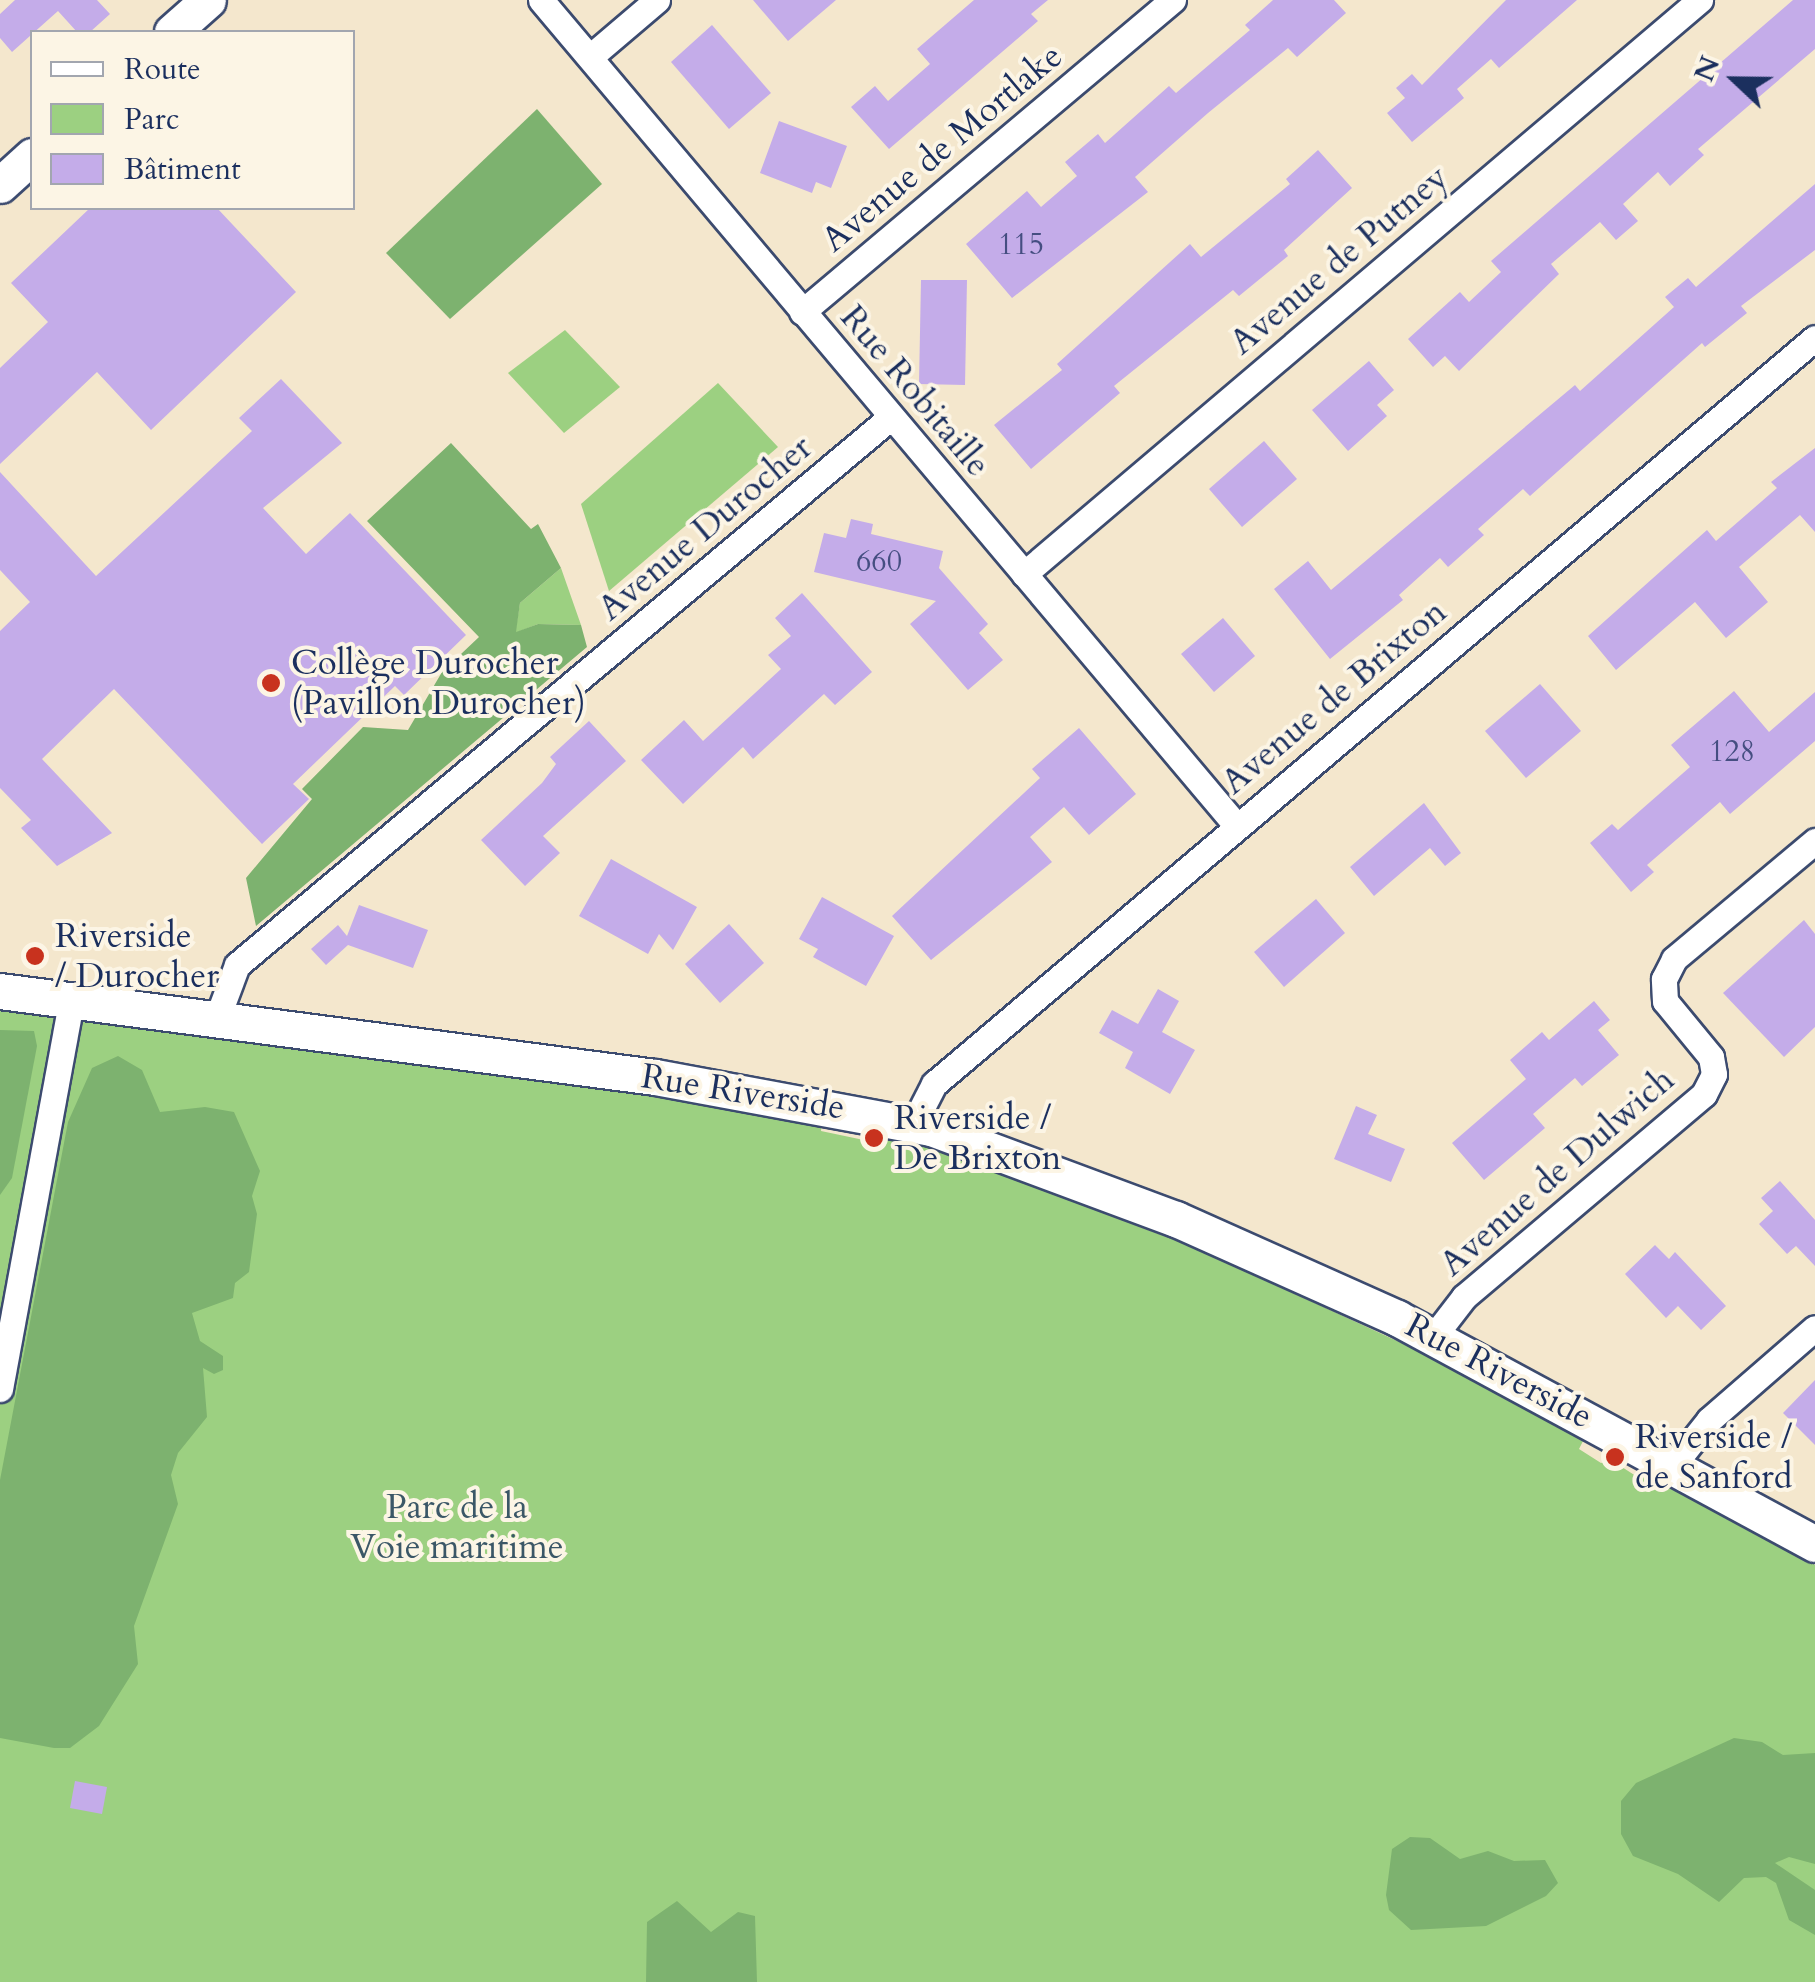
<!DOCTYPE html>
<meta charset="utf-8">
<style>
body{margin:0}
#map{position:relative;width:1815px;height:1982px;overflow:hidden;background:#f4e7cd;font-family:Cardo,serif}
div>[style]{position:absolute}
.green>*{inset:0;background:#9cd081}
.forest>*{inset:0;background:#7db26f}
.building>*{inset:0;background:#c4ace9}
.roads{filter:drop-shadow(2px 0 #3c4b6f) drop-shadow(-2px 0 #3c4b6f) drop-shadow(0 2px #3c4b6f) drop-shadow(0 -2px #3c4b6f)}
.street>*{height:25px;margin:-12.5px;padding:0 12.5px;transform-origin:12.5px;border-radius:12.5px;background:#fff}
.secondary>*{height:35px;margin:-17.5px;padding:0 17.5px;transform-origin:17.5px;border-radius:17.5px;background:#fff}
.dots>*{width:28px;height:28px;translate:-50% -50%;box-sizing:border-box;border:5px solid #fcf5e5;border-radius:50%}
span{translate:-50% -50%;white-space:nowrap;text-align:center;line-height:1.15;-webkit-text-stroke:8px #fcf5e5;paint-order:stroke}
.number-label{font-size:30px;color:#454e81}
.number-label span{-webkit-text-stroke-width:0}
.street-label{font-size:35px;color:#1b2f5e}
.poi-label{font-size:35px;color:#1b2f5e}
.left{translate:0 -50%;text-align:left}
.park-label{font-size:35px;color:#3b5767}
.legend{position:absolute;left:30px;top:30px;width:325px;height:180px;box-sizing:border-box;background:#fcf5e5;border:2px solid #a2a6af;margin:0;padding:12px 18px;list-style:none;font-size:30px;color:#1b2f5e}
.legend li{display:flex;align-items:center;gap:20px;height:50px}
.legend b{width:50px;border:2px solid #a2a6af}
.north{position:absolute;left:1685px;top:30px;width:100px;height:100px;-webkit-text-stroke:8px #fcf5e5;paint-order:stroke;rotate:292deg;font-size:28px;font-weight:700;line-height:40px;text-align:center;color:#1b2f5e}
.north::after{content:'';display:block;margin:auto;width:35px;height:45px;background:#1b2f5e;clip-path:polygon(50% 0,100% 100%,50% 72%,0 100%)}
</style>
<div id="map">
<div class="green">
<i style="clip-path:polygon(565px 330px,620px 387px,564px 433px,508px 373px)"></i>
<i style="clip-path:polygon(718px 383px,778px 447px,609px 591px,581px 504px)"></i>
<i style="clip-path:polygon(561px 568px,581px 625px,538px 624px,515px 633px,520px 603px)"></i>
<i style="clip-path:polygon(0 1009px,667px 1098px,822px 1123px,821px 1131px,878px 1143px,881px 1135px,917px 1143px,1196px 1248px,1462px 1371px,1585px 1437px,1579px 1449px,1601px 1463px,1611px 1460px,1639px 1478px,1645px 1470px,1815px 1565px,1815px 1982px,0 1982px)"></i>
</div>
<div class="forest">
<i style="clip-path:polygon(537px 109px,602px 184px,450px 319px,386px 253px)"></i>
<i style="clip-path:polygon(451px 443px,531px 529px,538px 524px,561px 568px,520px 603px,516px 632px,538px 624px,581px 625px,587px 647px,256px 926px,246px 878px,312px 799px,302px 789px,363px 727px,408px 730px,442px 672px,479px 637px,367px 521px)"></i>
<i style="clip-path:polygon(0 1030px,34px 1031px,37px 1046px,12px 1178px,0 1195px)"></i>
<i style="clip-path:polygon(118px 1056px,142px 1070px,160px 1112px,205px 1107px,234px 1112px,260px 1171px,252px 1196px,257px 1214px,249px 1272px,235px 1283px,233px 1298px,192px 1313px,200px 1341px,223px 1356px,223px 1370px,214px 1374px,203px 1368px,207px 1417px,178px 1453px,171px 1475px,178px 1504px,134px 1626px,138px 1664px,99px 1726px,70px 1748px,54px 1748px,0 1738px,0 1480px,68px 1122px,92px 1068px)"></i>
<i style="clip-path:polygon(1734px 1738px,1762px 1742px,1783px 1755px,1815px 1753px,1815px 1864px,1789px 1857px,1775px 1863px,1815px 1890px,1815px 1935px,1789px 1920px,1776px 1883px,1766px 1877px,1744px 1878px,1719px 1902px,1678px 1874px,1633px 1856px,1621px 1834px,1621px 1801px,1636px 1783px)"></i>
<i style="clip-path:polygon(1410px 1837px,1430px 1838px,1460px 1859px,1488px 1851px,1514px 1861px,1545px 1860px,1558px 1883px,1546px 1896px,1486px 1926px,1411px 1930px,1389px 1910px,1386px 1895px,1392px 1849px)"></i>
<i style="clip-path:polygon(677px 1901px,711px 1932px,738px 1912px,755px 1916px,757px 1982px,646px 1982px,647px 1922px)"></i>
</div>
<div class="building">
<i style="clip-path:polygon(15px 0,97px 0,110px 14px,90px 32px,77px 32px,58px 11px,12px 52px,0 38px,0 14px)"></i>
<i style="clip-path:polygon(753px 0,836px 0,788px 41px)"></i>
<i style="clip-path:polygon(974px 0,1048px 0,1031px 14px,1038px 21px,889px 149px,851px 107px,875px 86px,888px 101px,930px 64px,917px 49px)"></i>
<i style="clip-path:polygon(1273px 0,1334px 0,1346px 13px,1297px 57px,1288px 48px,1208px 113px,1135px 177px,1148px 192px,1012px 298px,966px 244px,1027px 191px,1041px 207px,1077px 176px,1065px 162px,1098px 134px,1105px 143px,1169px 86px,1176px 93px,1250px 30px,1245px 25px)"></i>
<i style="clip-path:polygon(1506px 0,1577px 0,1499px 68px,1491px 59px,1457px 89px,1464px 98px,1412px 142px,1387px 113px,1405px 98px,1396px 88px,1412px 74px,1422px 85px)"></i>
<i style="clip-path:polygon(1793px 0,1815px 0,1815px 49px,1698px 149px,1704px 155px,1670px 186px,1658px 172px,1623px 204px,1638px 221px,1616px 240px,1600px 222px,1551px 264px,1559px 274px,1459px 371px,1445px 356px,1433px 367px,1408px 339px,1460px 292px,1469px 302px,1501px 272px,1491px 261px)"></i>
<i style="clip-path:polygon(712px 25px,771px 93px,729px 129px,671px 62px)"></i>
<i style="clip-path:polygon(779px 121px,847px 146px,831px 188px,816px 182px,812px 193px,760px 173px)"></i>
<i style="clip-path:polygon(1318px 150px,1352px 188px,1284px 250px,1288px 256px,1239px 296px,1233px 290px,1114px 386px,1120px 393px,1031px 469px,994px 425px,1062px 370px,1057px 364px,1190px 244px,1201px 257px,1290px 184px,1286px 179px)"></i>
<i style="clip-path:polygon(1815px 184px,1815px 250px,1741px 306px,1747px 313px,1705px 347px,1702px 343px,1530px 496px,1523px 489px,1478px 529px,1484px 535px,1448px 567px,1440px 558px,1399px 595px,1403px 600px,1330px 659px,1274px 589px,1308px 561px,1331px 590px,1575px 385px,1580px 391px,1674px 307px,1665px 297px,1688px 278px,1696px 287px)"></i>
<i style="clip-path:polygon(90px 208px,217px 208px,296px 292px,151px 430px,97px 372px,0 464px,0 368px,48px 322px,11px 283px)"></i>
<i style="clip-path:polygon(921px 280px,967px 280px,965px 385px,919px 384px)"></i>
<i style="clip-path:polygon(1369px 361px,1394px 390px,1377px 405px,1387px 416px,1348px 451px,1312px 410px)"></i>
<i style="clip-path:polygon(281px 379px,342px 443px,263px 508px,306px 554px,350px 513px,466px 635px,404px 695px,395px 686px,293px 784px,309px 799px,262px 844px,114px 689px,42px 759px,112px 833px,57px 866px,21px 828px,31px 820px,0 788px,0 631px,30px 602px,0 570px,0 472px,96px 576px,252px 431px,239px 418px)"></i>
<i style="clip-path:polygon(1264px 441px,1297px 479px,1242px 527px,1209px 489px)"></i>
<i style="clip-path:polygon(1815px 448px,1815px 532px,1800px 515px,1739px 567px,1768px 602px,1726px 638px,1695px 602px,1616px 670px,1588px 636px,1707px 530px,1716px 541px,1777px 488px,1771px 482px)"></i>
<i style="clip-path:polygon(851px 519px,873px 524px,871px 534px,943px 551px,939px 568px,988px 624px,979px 633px,1003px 660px,968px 690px,910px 624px,936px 601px,814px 572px,824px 533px,846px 538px)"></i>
<i style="clip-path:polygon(802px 593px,872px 672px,835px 705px,824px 694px,753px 759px,743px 747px,683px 804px,641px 760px,684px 720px,703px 741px,781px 669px,768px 655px,791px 636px,775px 618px)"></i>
<i style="clip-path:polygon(1223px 618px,1255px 656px,1214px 692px,1181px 654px)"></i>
<i style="clip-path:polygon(1540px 684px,1581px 731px,1526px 778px,1485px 731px)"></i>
<i style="clip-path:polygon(1734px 691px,1769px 732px,1815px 692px,1815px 741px,1730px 814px,1720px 802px,1647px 865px,1654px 872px,1631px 892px,1590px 843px,1612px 824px,1618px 830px,1690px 767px,1671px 745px)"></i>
<i style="clip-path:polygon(589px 721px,626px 761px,543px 836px,560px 853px,525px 886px,481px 840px,542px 783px,556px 764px,550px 757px)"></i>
<i style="clip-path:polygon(1079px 728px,1136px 794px,1089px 835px,1064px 807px,1030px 837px,1052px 862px,931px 960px,892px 916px,1040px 778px,1032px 769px)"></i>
<i style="clip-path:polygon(1424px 803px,1461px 853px,1445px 866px,1430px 848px,1374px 896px,1350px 867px)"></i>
<i style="clip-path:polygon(611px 859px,697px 907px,673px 950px,659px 934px,648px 954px,579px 916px)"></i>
<i style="clip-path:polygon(822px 897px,894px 936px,866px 986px,813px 957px,818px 949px,799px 939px)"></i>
<i style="clip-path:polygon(1316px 899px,1345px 933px,1284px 987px,1254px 952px)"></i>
<i style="clip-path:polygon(359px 905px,428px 930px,413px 968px,348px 945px,326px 965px,311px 949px,338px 925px,347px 936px)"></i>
<i style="clip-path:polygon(1804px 920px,1815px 934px,1815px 1027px,1784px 1057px,1723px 993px)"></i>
<i style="clip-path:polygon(729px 924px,764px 963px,720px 1003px,685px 964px)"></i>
<i style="clip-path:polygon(1158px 989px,1179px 1001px,1162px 1032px,1195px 1050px,1170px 1094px,1125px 1068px,1133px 1052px,1099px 1033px,1112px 1010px,1138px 1024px)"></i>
<i style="clip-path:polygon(1594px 1001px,1610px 1020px,1598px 1030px,1619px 1055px,1582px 1086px,1575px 1078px,1533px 1114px,1545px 1128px,1484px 1180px,1452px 1143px,1526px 1079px,1510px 1060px,1542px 1032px,1549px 1040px)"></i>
<i style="clip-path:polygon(1356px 1106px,1377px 1115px,1368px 1134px,1405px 1149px,1391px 1182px,1334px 1159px)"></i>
<i style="clip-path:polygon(1780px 1181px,1815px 1220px,1815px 1266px,1796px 1246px,1787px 1254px,1759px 1224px,1773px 1211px,1761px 1198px)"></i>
<i style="clip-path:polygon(1655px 1245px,1669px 1259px,1675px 1252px,1726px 1306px,1701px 1330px,1678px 1306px,1666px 1318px,1625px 1274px)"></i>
<i style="clip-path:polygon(1815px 1380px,1815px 1445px,1783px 1413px)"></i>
<i style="clip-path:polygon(75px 1781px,107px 1787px,102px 1814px,70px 1808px)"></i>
</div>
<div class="roads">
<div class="street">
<i style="left:541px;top:0;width:1079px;rotate:49.89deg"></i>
<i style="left:590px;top:57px;width:88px;rotate:-40.4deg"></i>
<i style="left:802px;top:312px;width:485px;rotate:-40.1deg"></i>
<i style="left:1024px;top:574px;width:887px;rotate:-40.34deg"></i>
<i style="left:218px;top:1016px;width:54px;rotate:-69.6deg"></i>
<i style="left:237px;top:965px;width:853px;rotate:-39.96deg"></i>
<i style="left:914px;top:1123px;width:44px;rotate:-62.9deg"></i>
<i style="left:934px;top:1084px;width:1154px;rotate:-40.26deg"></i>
<i style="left:1434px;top:1336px;width:49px;rotate:-52.4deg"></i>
<i style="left:1464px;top:1297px;width:314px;rotate:-40.2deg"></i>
<i style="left:1704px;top:1094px;width:22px;rotate:-63deg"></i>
<i style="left:1714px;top:1074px;width:17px;rotate:-100deg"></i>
<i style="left:1711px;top:1057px;width:72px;rotate:-129.4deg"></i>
<i style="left:1665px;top:1001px;width:22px;rotate:-93deg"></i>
<i style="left:1664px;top:979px;width:22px;rotate:-63deg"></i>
<i style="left:1674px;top:959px;width:184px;rotate:-39.9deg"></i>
<i style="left:0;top:1389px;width:398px;rotate:-79.6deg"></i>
<i style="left:1674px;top:1464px;width:56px;rotate:-51.5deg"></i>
<i style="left:1709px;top:1420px;width:140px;rotate:-41deg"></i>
</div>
<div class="secondary">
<i style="left:172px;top:32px;width:48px;rotate:-41.6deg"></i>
<i style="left:0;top:185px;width:43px;rotate:-42.2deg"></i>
<i style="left:0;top:991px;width:661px;rotate:7.48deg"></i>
<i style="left:655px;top:1077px;width:281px;rotate:10.5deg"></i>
<i style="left:931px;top:1128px;width:261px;rotate:20.4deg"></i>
<i style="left:1176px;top:1219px;width:242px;rotate:24.1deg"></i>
<i style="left:1397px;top:1318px;width:475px;rotate:28.4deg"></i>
</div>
</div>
<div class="dots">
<i style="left:271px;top:683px;background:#c8321e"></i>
<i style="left:35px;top:956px;background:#c8321e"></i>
<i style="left:874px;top:1138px;background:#c8321e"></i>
<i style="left:1615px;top:1457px;background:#c8321e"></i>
</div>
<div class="number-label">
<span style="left:1021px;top:245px">115</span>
<span style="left:879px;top:562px">660</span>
<span style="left:1732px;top:752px">128</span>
</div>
<div class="street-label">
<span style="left:942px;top:148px;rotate:-40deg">Avenue de Mortlake</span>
<span style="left:1339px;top:260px;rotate:-40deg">Avenue de Putney</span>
<span style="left:915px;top:391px;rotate:50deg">Rue Robitaille</span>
<span style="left:705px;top:528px;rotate:-40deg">Avenue Durocher</span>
<span style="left:1334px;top:697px;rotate:-40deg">Avenue de Brixton</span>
<span style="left:743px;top:1092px;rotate:9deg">Rue Riverside</span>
<span style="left:1557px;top:1172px;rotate:-41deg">Avenue de Dulwich</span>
<span style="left:1499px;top:1371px;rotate:28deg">Rue Riverside</span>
</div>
<div class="poi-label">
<span class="left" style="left:291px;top:683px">Collège Durocher<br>(Pavillon Durocher)</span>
<span class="left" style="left:55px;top:956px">Riverside<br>/ Durocher</span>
<span class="left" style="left:894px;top:1138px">Riverside /<br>De Brixton</span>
<span class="left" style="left:1635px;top:1457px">Riverside /<br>de Sanford</span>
</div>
<div class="park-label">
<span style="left:457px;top:1527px">Parc de la<br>Voie maritime</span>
</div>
<ul class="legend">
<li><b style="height:12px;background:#fff"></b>Route</li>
<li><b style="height:28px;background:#9cd081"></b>Parc</li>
<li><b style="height:28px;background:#c4ace9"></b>Bâtiment</li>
</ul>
<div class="north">N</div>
</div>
